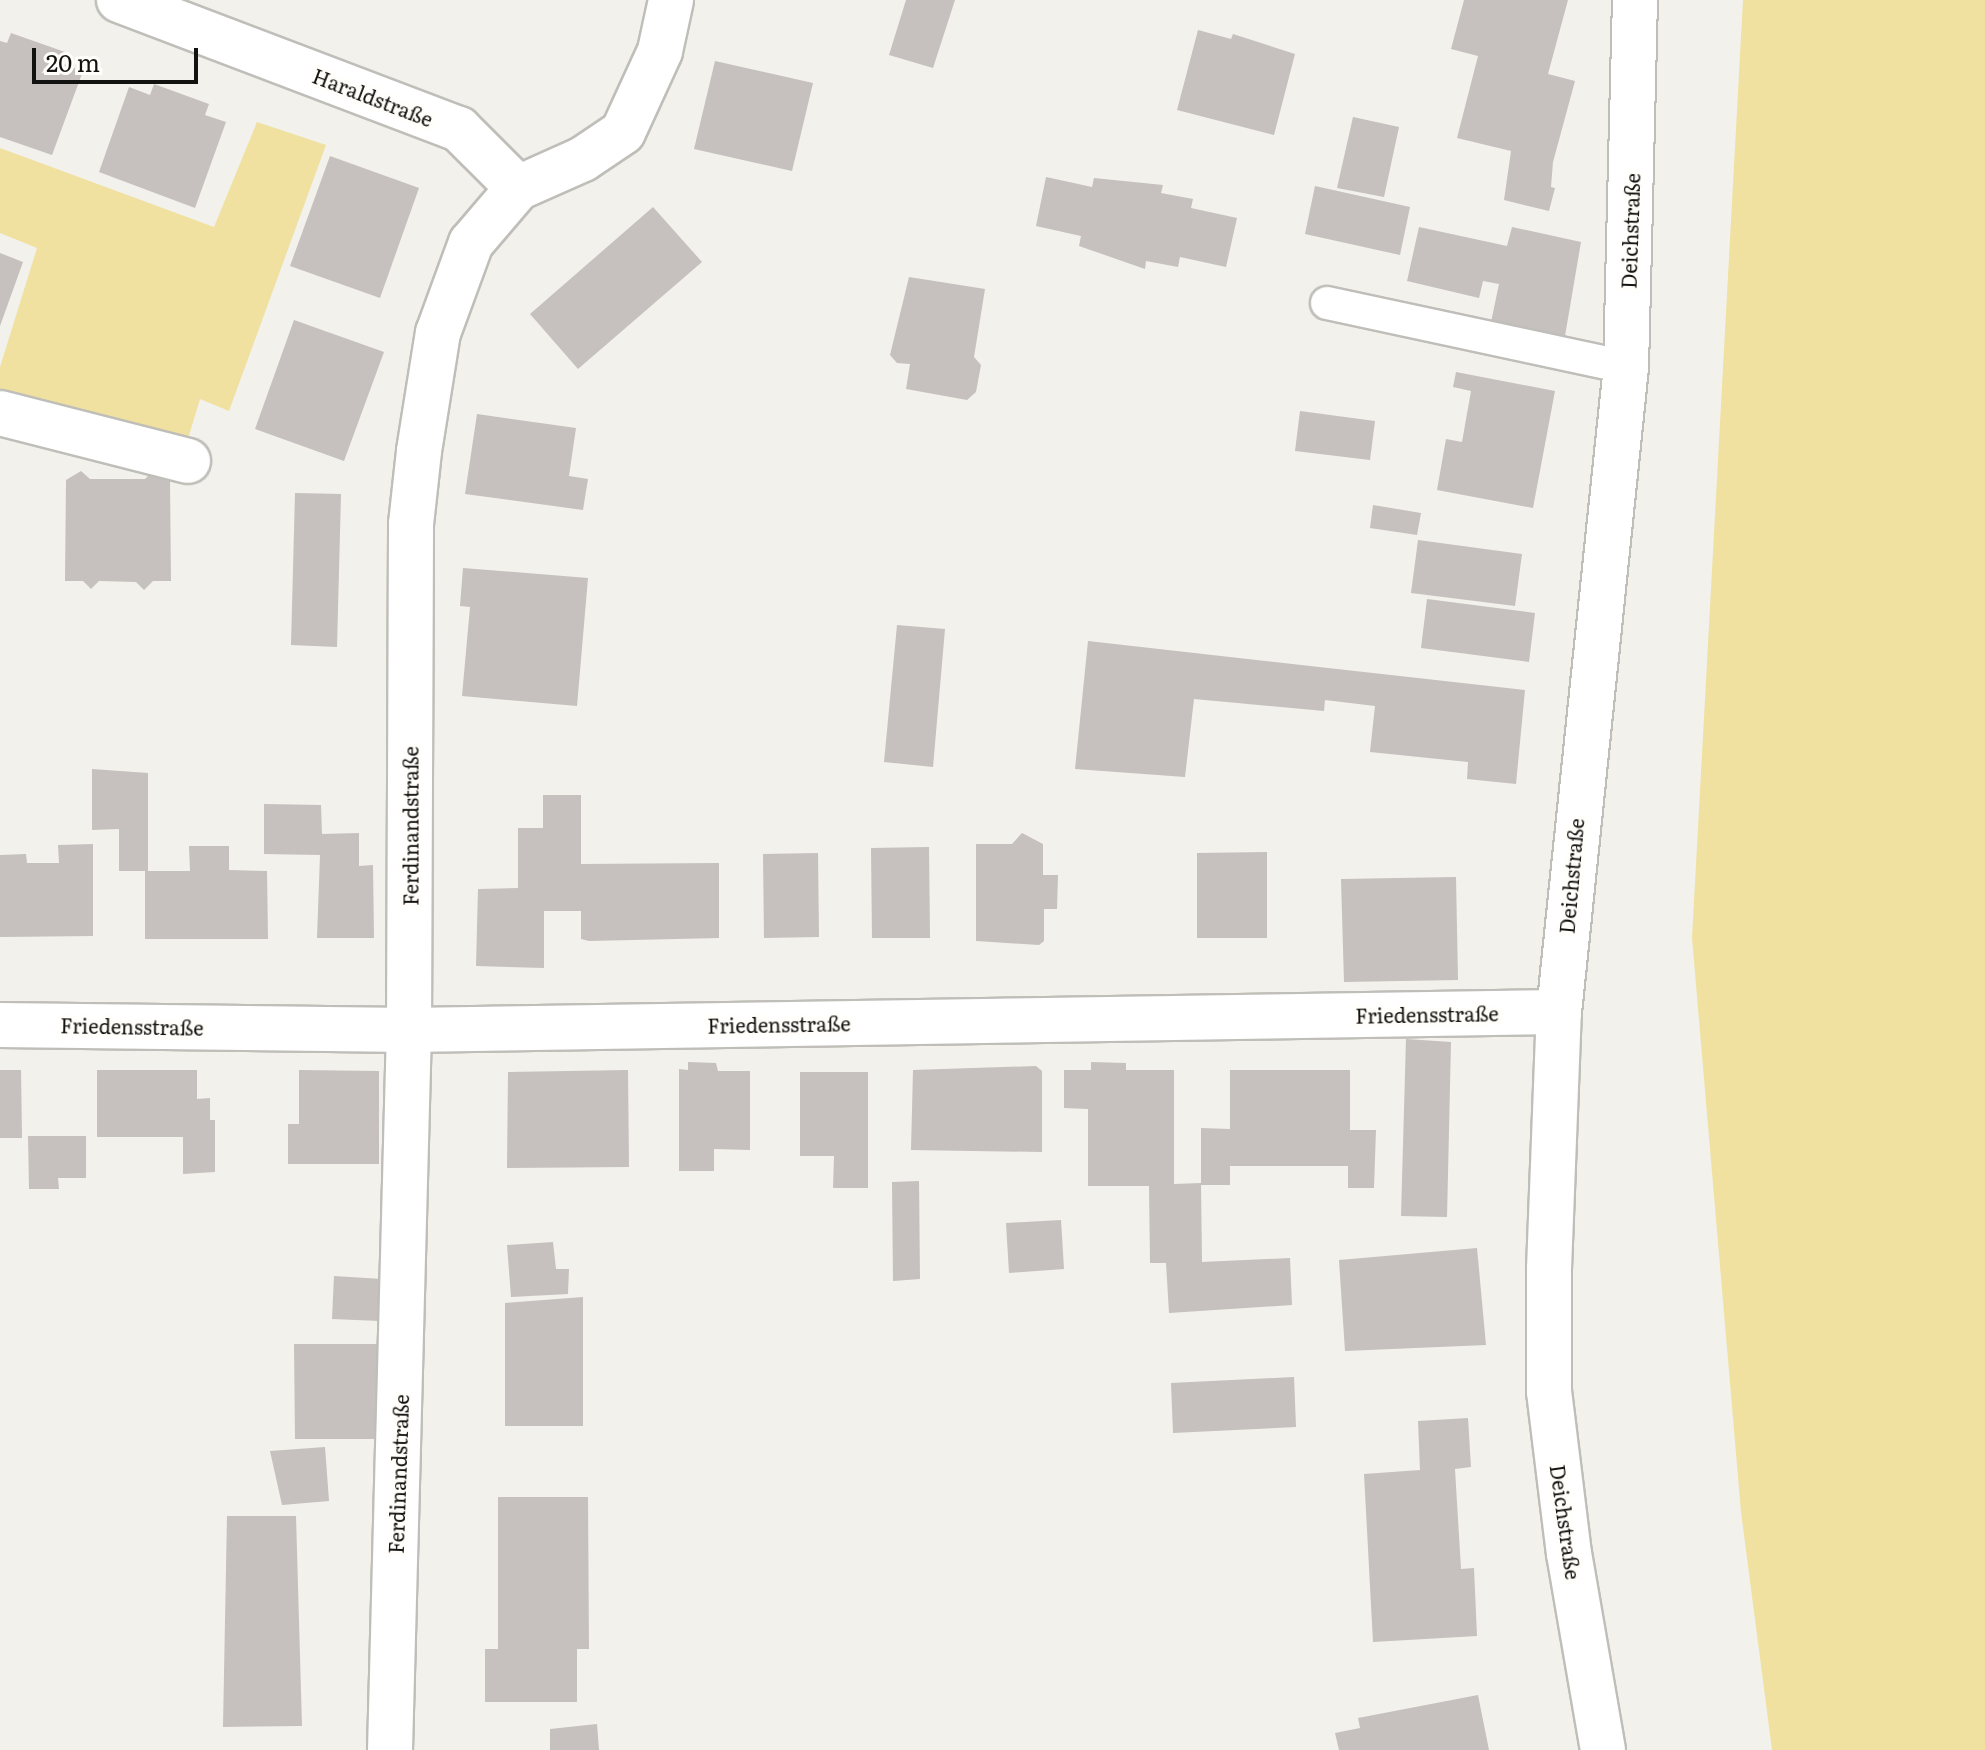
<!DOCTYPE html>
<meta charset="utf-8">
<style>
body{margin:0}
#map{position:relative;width:1985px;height:1750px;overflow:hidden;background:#f2f1eb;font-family:Literata,serif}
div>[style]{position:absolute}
.green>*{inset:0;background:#f0e1a1}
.building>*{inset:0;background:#c6c0be}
.roads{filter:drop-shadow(2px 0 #bfbeb9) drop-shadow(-2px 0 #bfbeb9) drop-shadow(0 2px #bfbeb9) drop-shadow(0 -2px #bfbeb9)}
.service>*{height:32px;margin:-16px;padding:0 16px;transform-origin:16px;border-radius:16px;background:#fff}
.minor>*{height:44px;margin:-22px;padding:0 22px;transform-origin:22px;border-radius:22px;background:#fff}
span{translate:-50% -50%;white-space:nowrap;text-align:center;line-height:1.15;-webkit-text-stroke:8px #fffefb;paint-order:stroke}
.street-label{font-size:20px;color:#121210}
.scale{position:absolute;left:32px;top:48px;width:166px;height:36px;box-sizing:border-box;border:4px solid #121210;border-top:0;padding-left:10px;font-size:24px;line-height:28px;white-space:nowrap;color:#121210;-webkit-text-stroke:6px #fffefb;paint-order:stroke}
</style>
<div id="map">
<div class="green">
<i style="clip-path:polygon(1743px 0,1985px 0,1985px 1750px,1772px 1750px,1741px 1512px,1692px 938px)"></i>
<i style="clip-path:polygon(257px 122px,326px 145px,229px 411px,200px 399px,187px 442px,0 392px,0 367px,37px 248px,0 233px,0 148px,214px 227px)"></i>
</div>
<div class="building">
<i style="clip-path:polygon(906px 0,955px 0,933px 68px,889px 55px)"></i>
<i style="clip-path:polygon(1464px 0,1568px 0,1548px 74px,1575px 81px,1553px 162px,1551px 187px,1555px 188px,1549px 211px,1504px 200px,1511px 151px,1457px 138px,1478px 56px,1451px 49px)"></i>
<i style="clip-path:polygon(1198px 30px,1231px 39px,1233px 34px,1295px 54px,1274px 135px,1177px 110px)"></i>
<i style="clip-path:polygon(11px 33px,65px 52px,61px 63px,83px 71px,52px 155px,0 137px,0 41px,7px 43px)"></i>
<i style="clip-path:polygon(715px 61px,813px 83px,792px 171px,694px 149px)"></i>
<i style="clip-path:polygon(154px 84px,209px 104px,205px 115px,226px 122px,195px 208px,99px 172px,129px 87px,150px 95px)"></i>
<i style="clip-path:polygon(1353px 117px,1399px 127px,1384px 197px,1337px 188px)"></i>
<i style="clip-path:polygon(330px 156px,419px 188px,380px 298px,290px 266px)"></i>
<i style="clip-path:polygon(1046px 177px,1092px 187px,1094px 178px,1163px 185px,1161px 193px,1193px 199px,1191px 208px,1237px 218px,1226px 267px,1180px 257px,1178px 267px,1146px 261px,1145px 269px,1079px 246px,1081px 236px,1036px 226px)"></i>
<i style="clip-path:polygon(1315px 186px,1410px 207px,1400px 255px,1305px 234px)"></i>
<i style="clip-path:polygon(653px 207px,702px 262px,578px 369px,530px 314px)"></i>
<i style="clip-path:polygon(1419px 227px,1507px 246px,1512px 227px,1581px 242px,1565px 336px,1491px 322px,1499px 284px,1483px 281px,1479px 298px,1407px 281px)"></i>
<i style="clip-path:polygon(0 253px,23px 262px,0 326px)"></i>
<i style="clip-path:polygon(909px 277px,985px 289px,974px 357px,981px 365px,976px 392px,967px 400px,906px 389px,910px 364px,897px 363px,890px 355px)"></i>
<i style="clip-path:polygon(294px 320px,384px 352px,344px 461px,255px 429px)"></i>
<i style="clip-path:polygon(1456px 372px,1555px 391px,1533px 508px,1437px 490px,1446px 439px,1462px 442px,1471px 391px,1453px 387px)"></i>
<i style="clip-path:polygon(1300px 411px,1375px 421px,1370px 460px,1295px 451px)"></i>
<i style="clip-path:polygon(477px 414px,576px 428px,569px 476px,588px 479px,583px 510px,465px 494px)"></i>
<i style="clip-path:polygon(154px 470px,170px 478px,171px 581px,153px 581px,144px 590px,136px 582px,99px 581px,91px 589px,83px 581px,65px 581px,66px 480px,81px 471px,90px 479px,145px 479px)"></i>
<i style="clip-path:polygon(295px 493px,341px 494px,337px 647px,291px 645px)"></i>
<i style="clip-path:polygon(1373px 505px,1421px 513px,1417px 535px,1370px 528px)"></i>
<i style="clip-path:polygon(1418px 540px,1522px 554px,1515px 606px,1411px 593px)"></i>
<i style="clip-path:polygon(463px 568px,588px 578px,577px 706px,462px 696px,470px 607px,460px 606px)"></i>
<i style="clip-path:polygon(1427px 599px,1535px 613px,1529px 662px,1421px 648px)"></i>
<i style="clip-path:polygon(897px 625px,945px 629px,933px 767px,884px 762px)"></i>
<i style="clip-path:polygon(1088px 641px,1525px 690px,1516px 784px,1467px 779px,1468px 762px,1370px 752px,1375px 706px,1325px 700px,1324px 711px,1194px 699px,1185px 777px,1075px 769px)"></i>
<i style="clip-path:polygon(92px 769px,148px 773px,148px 871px,190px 871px,189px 846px,229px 846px,229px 870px,267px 871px,268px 939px,145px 939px,145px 871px,119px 871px,119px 829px,92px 830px)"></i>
<i style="clip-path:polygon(543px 795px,581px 795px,581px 864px,719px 863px,719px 938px,589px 941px,581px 939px,581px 911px,544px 911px,544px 968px,476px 966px,478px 889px,518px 888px,518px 828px,543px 828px)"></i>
<i style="clip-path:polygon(264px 804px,321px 805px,322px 834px,359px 833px,359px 866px,373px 865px,374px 938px,317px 938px,320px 855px,264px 854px)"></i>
<i style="clip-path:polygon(1022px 833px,1043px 844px,1043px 875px,1058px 875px,1057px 909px,1044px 909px,1044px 941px,1039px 945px,976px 941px,976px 844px,1012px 844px)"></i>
<i style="clip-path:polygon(93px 844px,93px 936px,0 937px,0 855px,26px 854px,27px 863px,59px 863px,58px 845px)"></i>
<i style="clip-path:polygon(929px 847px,930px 938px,872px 938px,871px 848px)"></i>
<i style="clip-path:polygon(1267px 852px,1267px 938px,1197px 938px,1197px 853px)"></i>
<i style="clip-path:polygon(818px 853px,819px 937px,764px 938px,763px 854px)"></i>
<i style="clip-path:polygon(1456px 877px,1458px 980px,1344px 982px,1341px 879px)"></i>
<i style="clip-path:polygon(1406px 1039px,1451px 1042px,1447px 1217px,1401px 1216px)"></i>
<i style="clip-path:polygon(688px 1062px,716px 1063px,718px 1071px,750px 1071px,750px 1150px,714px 1149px,714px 1171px,679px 1171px,679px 1069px,688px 1070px)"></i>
<i style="clip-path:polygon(1091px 1062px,1126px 1063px,1126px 1070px,1174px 1070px,1174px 1184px,1201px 1183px,1201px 1128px,1230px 1129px,1230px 1070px,1350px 1070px,1350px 1130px,1376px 1130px,1374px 1188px,1348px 1188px,1348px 1166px,1230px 1166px,1230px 1185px,1201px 1185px,1202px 1262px,1290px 1258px,1292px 1305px,1169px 1313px,1166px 1263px,1150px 1263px,1149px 1186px,1088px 1186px,1088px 1109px,1064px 1108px,1064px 1070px,1091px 1070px)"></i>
<i style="clip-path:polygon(1036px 1066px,1042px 1071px,1042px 1152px,911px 1150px,913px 1070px)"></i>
<i style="clip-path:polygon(0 1070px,21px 1070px,22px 1138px,0 1138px)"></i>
<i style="clip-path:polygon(97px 1070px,197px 1070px,197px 1099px,210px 1098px,210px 1120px,215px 1120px,215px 1172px,183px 1174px,183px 1137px,97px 1137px)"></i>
<i style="clip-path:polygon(299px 1070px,379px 1071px,379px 1164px,288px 1164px,288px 1124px,299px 1124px)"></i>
<i style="clip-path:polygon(628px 1070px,629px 1167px,507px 1168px,508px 1072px)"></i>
<i style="clip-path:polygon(800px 1072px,868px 1072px,868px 1188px,833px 1188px,834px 1156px,800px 1156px)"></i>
<i style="clip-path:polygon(28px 1136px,86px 1136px,86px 1178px,58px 1178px,59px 1189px,29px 1189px)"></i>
<i style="clip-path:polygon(919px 1181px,920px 1279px,893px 1281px,892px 1182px)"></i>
<i style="clip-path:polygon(1061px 1220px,1064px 1269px,1009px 1273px,1006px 1223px)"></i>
<i style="clip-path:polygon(553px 1242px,556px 1269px,569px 1269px,568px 1294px,511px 1297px,507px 1245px)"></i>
<i style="clip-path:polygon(1477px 1248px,1486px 1345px,1345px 1351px,1339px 1260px)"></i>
<i style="clip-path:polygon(334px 1276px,382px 1279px,380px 1321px,332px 1319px)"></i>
<i style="clip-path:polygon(583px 1297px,583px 1426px,505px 1426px,505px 1303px)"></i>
<i style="clip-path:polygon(294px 1344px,385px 1344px,385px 1439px,295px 1439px)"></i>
<i style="clip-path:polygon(1294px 1377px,1296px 1427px,1173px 1433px,1171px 1383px)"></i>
<i style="clip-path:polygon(1468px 1418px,1471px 1467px,1455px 1469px,1461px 1569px,1474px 1568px,1477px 1636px,1373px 1642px,1364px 1474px,1420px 1470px,1418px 1421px)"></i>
<i style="clip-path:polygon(325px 1447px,329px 1501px,282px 1505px,270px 1451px)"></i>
<i style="clip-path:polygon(498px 1497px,588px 1497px,589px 1649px,577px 1649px,577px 1702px,485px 1702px,485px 1649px,498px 1649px)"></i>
<i style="clip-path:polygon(227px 1516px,296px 1516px,302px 1726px,223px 1727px)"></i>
<i style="clip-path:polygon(1478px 1695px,1489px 1750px,1339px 1750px,1335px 1733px,1360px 1728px,1358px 1718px)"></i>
<i style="clip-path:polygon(597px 1724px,599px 1750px,550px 1750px,550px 1729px)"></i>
</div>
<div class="roads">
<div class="service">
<i style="left:1327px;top:303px;width:306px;rotate:12.1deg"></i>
</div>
<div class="minor">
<i style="left:119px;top:0;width:364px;rotate:20.8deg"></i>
<i style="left:459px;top:129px;width:83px;rotate:45deg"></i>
<i style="left:0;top:413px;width:194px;rotate:14.3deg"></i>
<i style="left:0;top:1025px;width:409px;rotate:0.7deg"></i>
<i style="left:409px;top:1030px;width:1150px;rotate:-0.9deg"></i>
<i style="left:390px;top:1750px;width:720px;rotate:-88.49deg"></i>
<i style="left:409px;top:1030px;width:506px;rotate:-89.77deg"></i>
<i style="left:411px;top:524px;width:73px;rotate:-83.7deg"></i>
<i style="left:419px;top:451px;width:120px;rotate:-80.9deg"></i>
<i style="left:438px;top:333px;width:96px;rotate:-69.9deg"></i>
<i style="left:471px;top:243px;width:72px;rotate:-49.5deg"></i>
<i style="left:518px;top:188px;width:71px;rotate:-24deg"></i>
<i style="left:583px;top:159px;width:48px;rotate:-34deg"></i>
<i style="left:623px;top:132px;width:89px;rotate:-65.4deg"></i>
<i style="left:660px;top:51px;width:52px;rotate:-77.8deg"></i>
<i style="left:1603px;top:1750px;width:199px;rotate:-99.8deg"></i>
<i style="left:1569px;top:1554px;width:163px;rotate:-97deg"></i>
<i style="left:1549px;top:1392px;width:123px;rotate:-90deg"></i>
<i style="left:1549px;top:1269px;width:257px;rotate:-87.8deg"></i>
<i style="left:1559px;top:1012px;width:648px;rotate:-84.07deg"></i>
<i style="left:1626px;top:367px;width:367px;rotate:-88.6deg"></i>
</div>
</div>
<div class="street-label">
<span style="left:373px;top:97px;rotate:21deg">Haraldstraße</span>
<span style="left:1630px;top:231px;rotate:-88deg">Deichstraße</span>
<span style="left:410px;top:826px;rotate:-90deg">Ferdinandstraße</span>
<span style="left:1571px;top:876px;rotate:-85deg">Deichstraße</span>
<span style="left:1427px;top:1014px;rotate:-1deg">Friedensstraße</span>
<span style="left:779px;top:1024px;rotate:-1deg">Friedensstraße</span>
<span style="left:132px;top:1026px;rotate:1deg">Friedensstraße</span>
<span style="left:398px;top:1474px;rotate:-88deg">Ferdinandstraße</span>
<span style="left:1566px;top:1522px;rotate:82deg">Deichstraße</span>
</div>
<div class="scale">20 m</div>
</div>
